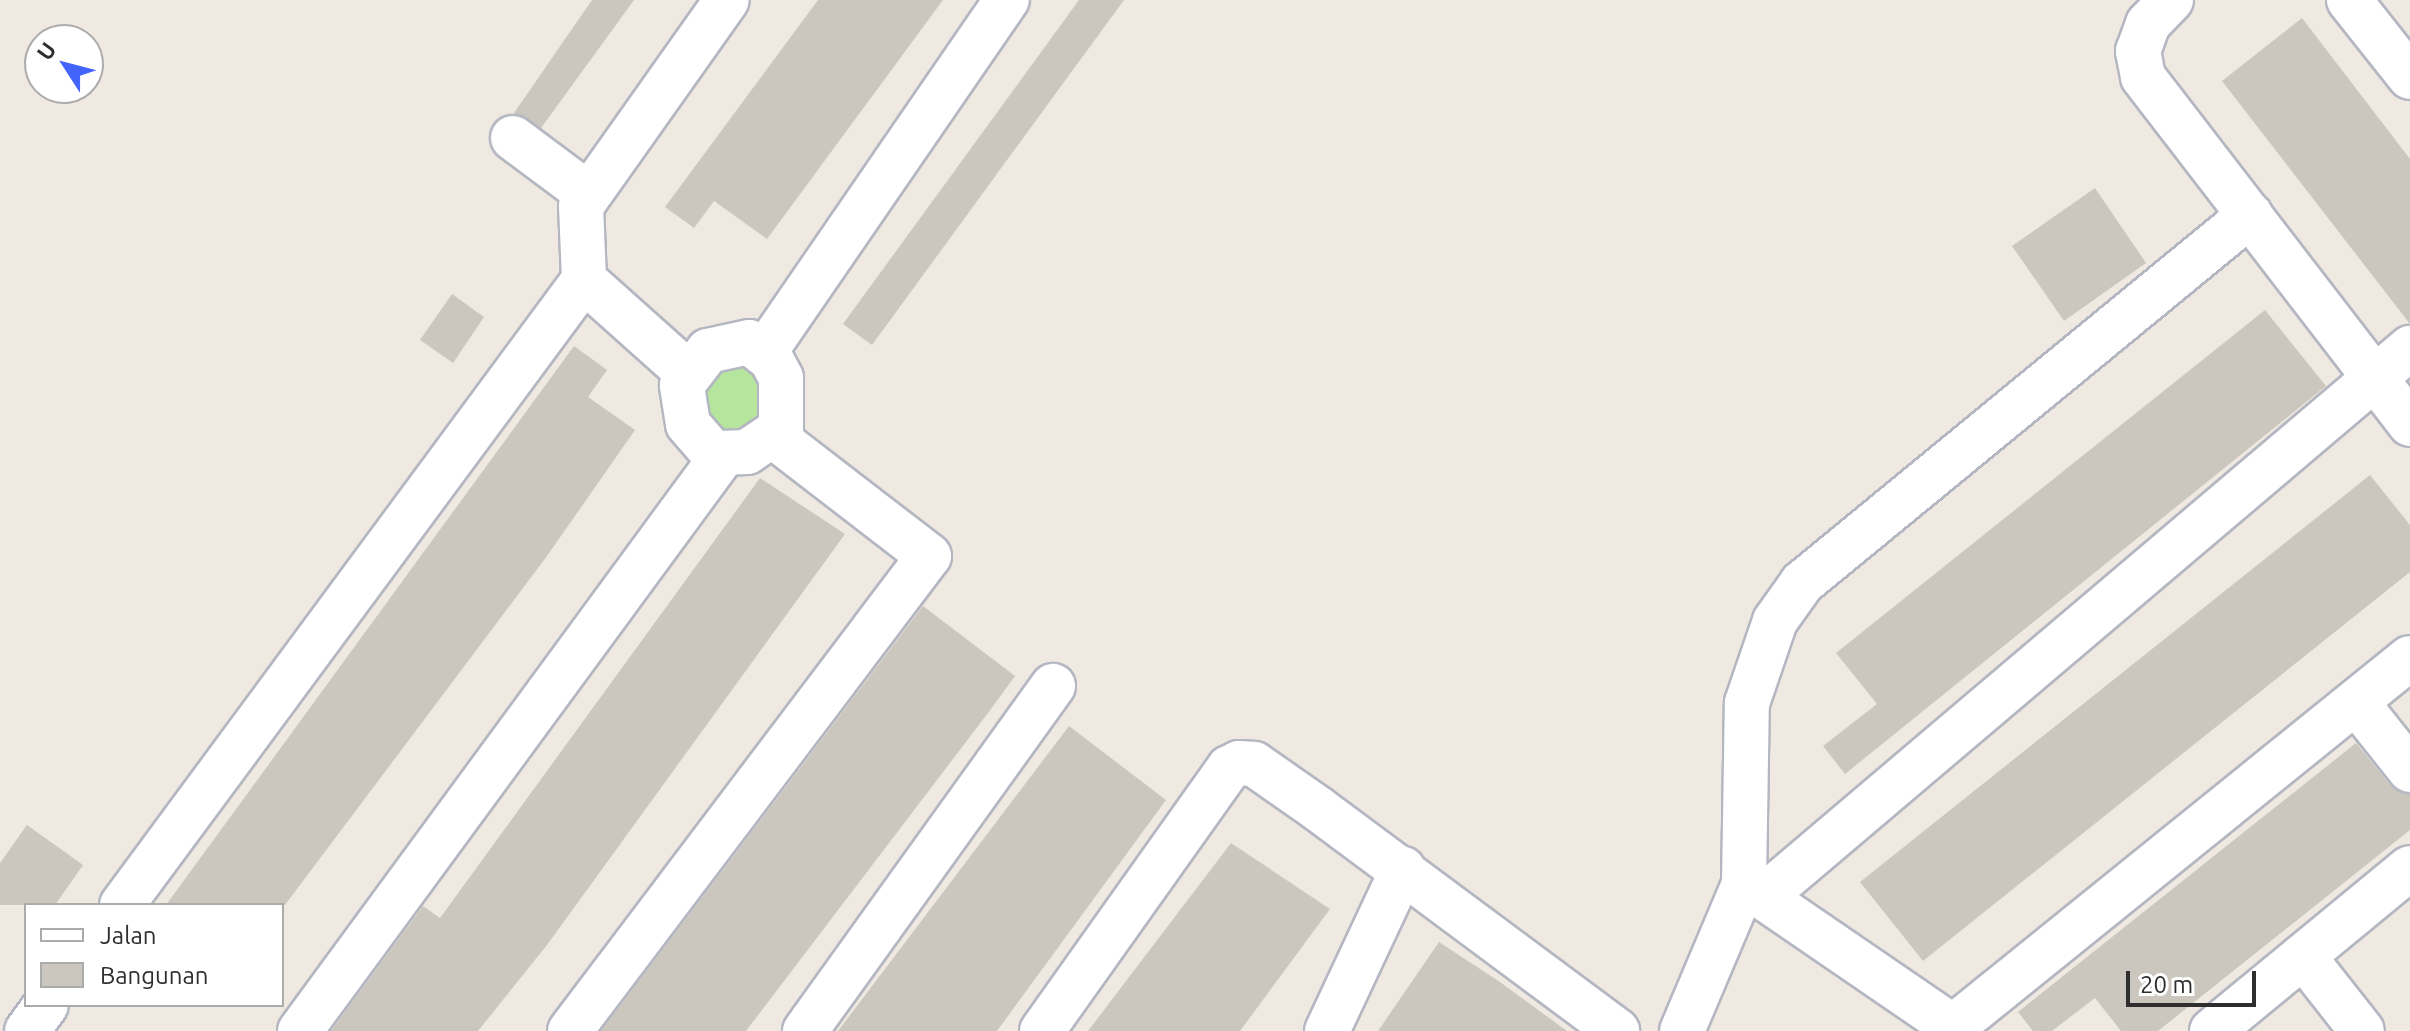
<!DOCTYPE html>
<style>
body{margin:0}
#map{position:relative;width:2410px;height:1031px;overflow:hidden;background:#efe9e1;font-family:Ubuntu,sans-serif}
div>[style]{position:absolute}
.green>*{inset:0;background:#b6e59e}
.building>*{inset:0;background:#cbc7bf}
.roads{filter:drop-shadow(2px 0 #b4b7c1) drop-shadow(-2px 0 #b4b7c1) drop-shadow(0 2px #b4b7c1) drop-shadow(0 -2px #b4b7c1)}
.minor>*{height:44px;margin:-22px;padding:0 22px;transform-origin:22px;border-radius:22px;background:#fff}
span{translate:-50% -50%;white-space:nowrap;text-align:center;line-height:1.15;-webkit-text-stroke:7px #fff;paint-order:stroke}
.legend{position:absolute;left:24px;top:903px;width:260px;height:104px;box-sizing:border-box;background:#fff;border:2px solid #ababab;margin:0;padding:10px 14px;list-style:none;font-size:24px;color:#2e2e2e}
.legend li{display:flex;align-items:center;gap:16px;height:40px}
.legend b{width:40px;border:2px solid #ababab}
.north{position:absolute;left:24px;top:24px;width:80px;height:80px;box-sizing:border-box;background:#fff;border:2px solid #ababab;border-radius:50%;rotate:306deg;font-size:22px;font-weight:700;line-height:32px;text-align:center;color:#2e2e2e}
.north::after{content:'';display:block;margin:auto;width:28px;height:36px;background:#4264fb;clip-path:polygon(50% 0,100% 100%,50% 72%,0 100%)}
.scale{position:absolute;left:2126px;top:971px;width:130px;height:36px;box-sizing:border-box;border:4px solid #2e2e2e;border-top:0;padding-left:10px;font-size:24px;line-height:28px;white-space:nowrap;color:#2e2e2e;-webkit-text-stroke:6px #fff;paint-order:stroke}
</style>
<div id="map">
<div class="green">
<i style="clip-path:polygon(728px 343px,785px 390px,730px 456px,682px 385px)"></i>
</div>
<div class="building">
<i style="clip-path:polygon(592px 0,634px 0,541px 128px,514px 113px)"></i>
<i style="clip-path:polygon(818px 0,943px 0,767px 239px,714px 201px,694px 228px,665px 207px)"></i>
<i style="clip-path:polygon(1079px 0,1124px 0,872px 345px,843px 324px)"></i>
<i style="clip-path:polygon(2302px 18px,2410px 159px,2410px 324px,2222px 81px)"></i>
<i style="clip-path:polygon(2095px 188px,2146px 263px,2064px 321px,2012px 246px)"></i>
<i style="clip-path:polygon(452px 294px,484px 317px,453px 363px,420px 340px)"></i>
<i style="clip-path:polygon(2265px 310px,2326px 386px,1845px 774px,1823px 746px,1877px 704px,1836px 653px)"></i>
<i style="clip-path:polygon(574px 346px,607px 370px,588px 397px,635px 430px,547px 556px,285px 905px,166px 905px)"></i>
<i style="clip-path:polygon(2370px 475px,2410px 525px,2410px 572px,1923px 961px,1860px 882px)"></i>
<i style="clip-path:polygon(760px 478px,845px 534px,547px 945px,478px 1031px,331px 1031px,423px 906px,440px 918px)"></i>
<i style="clip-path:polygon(923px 606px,1015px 676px,991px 709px,746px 1031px,601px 1031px)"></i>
<i style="clip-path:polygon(1069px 726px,1166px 800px,997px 1031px,838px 1031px)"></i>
<i style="clip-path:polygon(2356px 743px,2391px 786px,2410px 794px,2410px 830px,2158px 1031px,2121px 1031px,2095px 998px,2052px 1031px,2033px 1031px,2018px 1012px)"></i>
<i style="clip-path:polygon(27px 825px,83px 865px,55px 905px,0 905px,0 863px)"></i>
<i style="clip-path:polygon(1231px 843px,1330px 909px,1240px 1031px,1088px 1031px)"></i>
<i style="clip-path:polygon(1439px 942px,1500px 982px,1567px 1031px,1378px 1031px)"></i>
</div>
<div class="roads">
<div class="minor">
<i style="left:2171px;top:0;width:33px;rotate:134deg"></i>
<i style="left:2148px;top:24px;width:29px;rotate:110deg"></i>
<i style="left:2138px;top:51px;width:26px;rotate:79deg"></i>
<i style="left:2143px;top:77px;width:438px;rotate:52.4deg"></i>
<i style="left:2349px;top:0;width:98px;rotate:51.6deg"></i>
<i style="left:513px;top:138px;width:94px;rotate:36.7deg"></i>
<i style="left:584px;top:280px;width:138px;rotate:41.8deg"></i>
<i style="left:749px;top:342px;width:28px;rotate:38deg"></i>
<i style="left:771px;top:359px;width:21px;rotate:62deg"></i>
<i style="left:781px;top:378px;width:51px;rotate:90deg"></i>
<i style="left:781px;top:429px;width:41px;rotate:145.9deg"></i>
<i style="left:747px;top:452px;width:34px;rotate:178deg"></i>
<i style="left:713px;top:453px;width:38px;rotate:-131deg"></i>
<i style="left:688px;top:424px;width:39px;rotate:-99deg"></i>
<i style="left:682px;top:385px;width:43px;rotate:-52.6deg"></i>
<i style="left:708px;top:351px;width:42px;rotate:-12.4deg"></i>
<i style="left:764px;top:353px;width:429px;rotate:-55.5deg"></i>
<i style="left:2356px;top:702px;width:87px;rotate:51.5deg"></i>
<i style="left:1744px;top:884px;width:253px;rotate:34.4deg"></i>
<i style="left:1953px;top:1027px;width:587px;rotate:-38.92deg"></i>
<i style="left:1763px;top:897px;width:849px;rotate:-40.32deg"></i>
<i style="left:122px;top:905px;width:777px;rotate:-53.53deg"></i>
<i style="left:584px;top:280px;width:74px;rotate:-92.3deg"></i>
<i style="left:581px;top:206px;width:252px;rotate:-54.7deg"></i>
<i style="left:2303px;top:956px;width:95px;rotate:51.8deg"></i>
<i style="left:27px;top:1031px;width:32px;rotate:-54deg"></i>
<i style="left:300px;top:1031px;width:715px;rotate:-53.71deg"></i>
<i style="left:570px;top:1031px;width:595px;rotate:-52.92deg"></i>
<i style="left:929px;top:556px;width:197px;rotate:-142.4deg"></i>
<i style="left:805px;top:1031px;width:425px;rotate:-54.3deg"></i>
<i style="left:1042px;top:1031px;width:323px;rotate:-54.6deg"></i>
<i style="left:1229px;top:768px;width:11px;rotate:-27deg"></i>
<i style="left:1239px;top:763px;width:15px;rotate:4deg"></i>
<i style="left:1254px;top:764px;width:77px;rotate:34.9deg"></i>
<i style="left:1317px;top:808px;width:374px;rotate:36.6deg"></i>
<i style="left:1327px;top:1031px;width:179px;rotate:-64.9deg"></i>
<i style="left:1682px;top:1031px;width:160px;rotate:-67.1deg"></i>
<i style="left:1744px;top:884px;width:181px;rotate:-89.1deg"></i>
<i style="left:1747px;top:703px;width:87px;rotate:-71.1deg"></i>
<i style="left:1775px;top:621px;width:47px;rotate:-54.6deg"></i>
<i style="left:1802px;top:583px;width:580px;rotate:-39.4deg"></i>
<i style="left:2212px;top:1031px;width:256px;rotate:-39.5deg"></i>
</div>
</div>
<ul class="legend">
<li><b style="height:10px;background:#fff"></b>Jalan</li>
<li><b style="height:22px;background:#cbc7bf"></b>Bangunan</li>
</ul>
<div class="north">U</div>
<div class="scale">20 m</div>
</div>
